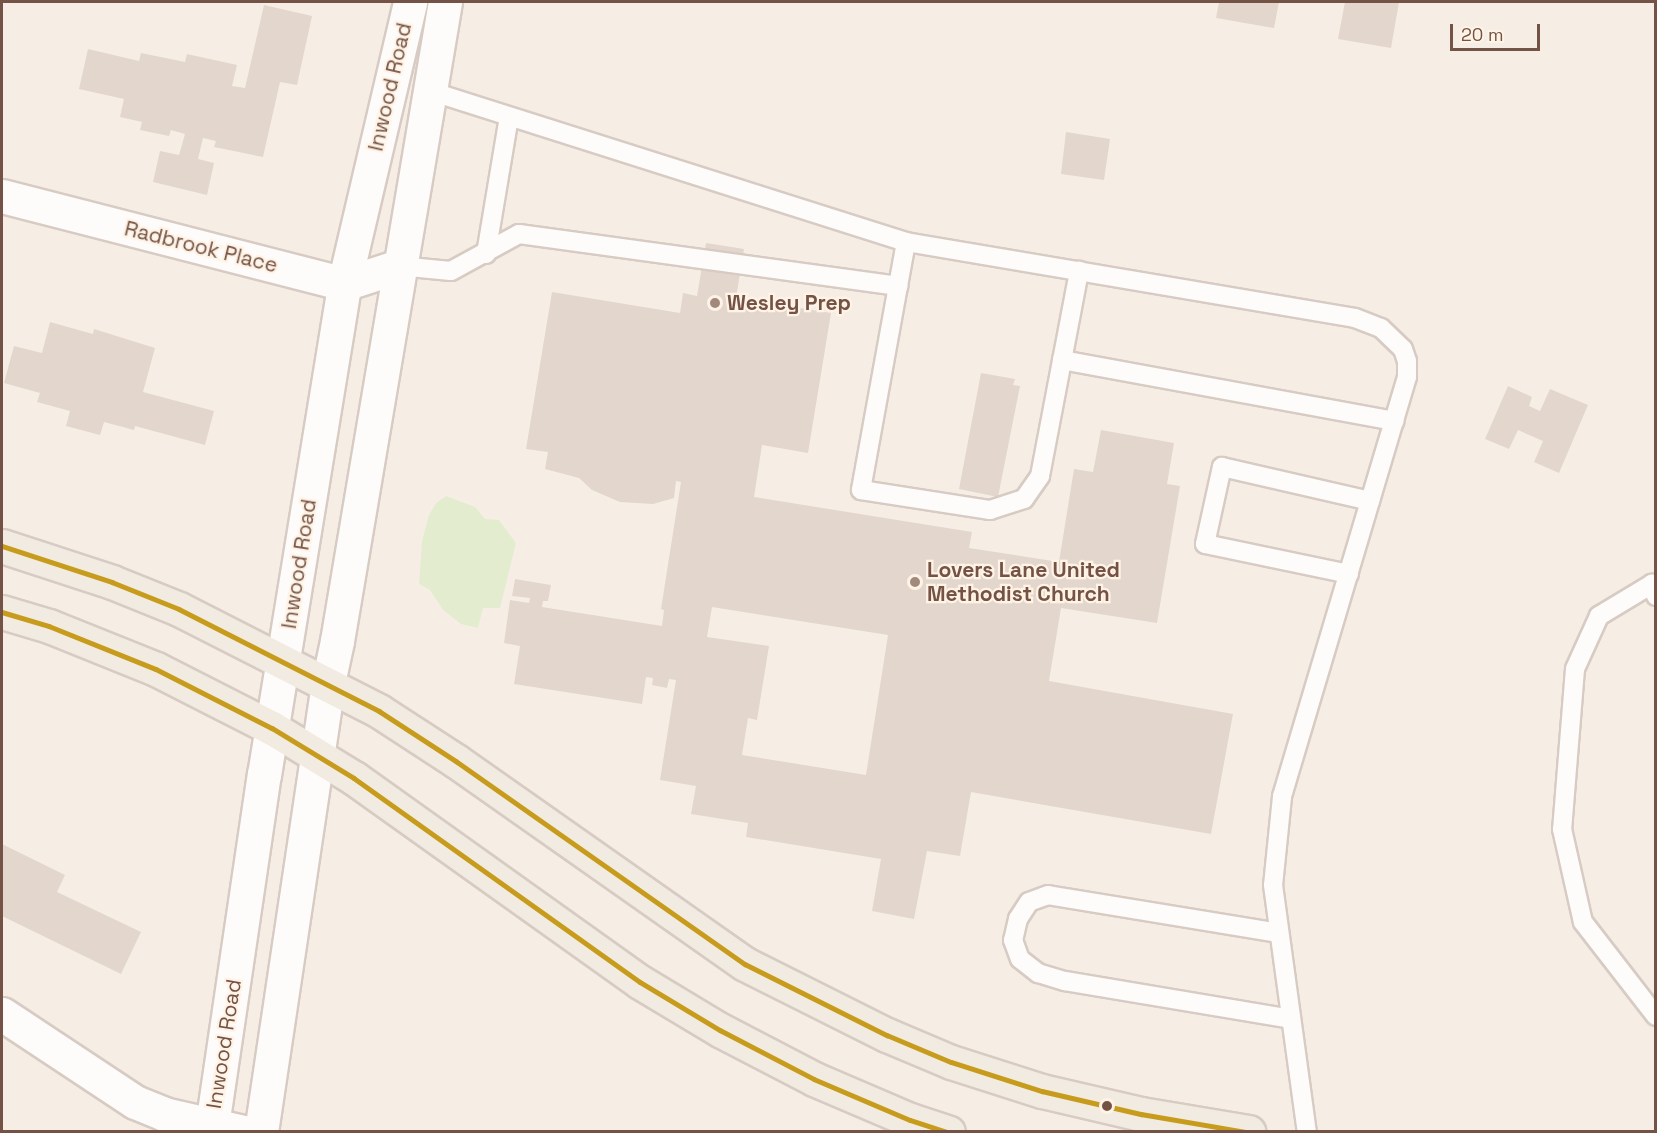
<!DOCTYPE html>
<style>
body{margin:0}
#map{position:relative;width:1657px;height:1133px;overflow:hidden;background:#f6eee5;font-family:"Space Grotesk",sans-serif}
div>[style]{position:absolute}
.green>*{inset:0;background:#e3eccf}
.building>*{inset:0;background:#e3d6cd}
.roads{filter:drop-shadow(2px 0 #d7cbc3) drop-shadow(-2px 0 #d7cbc3) drop-shadow(0 2px #d7cbc3) drop-shadow(0 -2px #d7cbc3)}
.lane>*{height:18px;margin:-9px;padding:0 9px;transform-origin:9px;border-radius:9px;background:#fefcfb}
.street>*{height:33px;margin:-16.5px;padding:0 16.5px;transform-origin:16.5px;border-radius:16.5px;background:#fefcfb}
.secondary>*{height:33px;margin:-16.5px;padding:0 16.5px;transform-origin:16.5px;border-radius:16.5px;background:#fefcfb}
.primary>*{height:33px;margin:-16.5px;padding:0 16.5px;transform-origin:16.5px;border-radius:16.5px;background:#f2ebe2}
.bus-1>*{height:4.5px;margin:-2.25px;padding:0 2.25px;transform-origin:2.25px;border-radius:2.25px;background:#c79c1c}
.dots>*{width:16px;height:16px;translate:-50% -50%;box-sizing:border-box;border:3px solid #fff3e6;border-radius:50%}
span{translate:-50% -50%;white-space:nowrap;text-align:center;line-height:1.15;-webkit-text-stroke:4.5px #fff3e6;paint-order:stroke}
.street-label{font-size:21px;color:#745346}
.poi-label{font-size:21px;color:#745346;font-weight:700}
.left{translate:0 -50%;text-align:left}
.frame{position:absolute;inset:0;border:3px solid #745346;pointer-events:none}
.scale{position:absolute;left:1450px;top:24px;width:90px;height:27px;box-sizing:border-box;border:3px solid #745346;border-top:0;padding-left:8px;font-size:18px;line-height:21px;white-space:nowrap;color:#745346;-webkit-text-stroke:4px #fff3e6;paint-order:stroke}
</style>
<div id="map">
<div class="green">
<i style="clip-path:polygon(446px 496px,475px 507px,485px 519px,499px 520px,516px 543px,500px 608px,483px 608px,478px 628px,461px 624px,443px 610px,430px 590px,419px 584px,422px 541px,429px 515px,436px 503px)"></i>
</div>
<div class="building">
<i style="clip-path:polygon(1219px 2px,1279px 2px,1274px 28px,1216px 18px)"></i>
<i style="clip-path:polygon(1345px 2px,1399px 2px,1391px 48px,1338px 39px)"></i>
<i style="clip-path:polygon(264px 5px,312px 16px,297px 85px,280px 82px,263px 157px,214px 147px,216px 141px,203px 138px,198px 159px,214px 163px,207px 195px,153px 182px,160px 151px,179px 155px,185px 134px,171px 130px,169px 136px,140px 130px,142px 122px,120px 117px,124px 99px,79px 89px,88px 49px,139px 61px,141px 53px,185px 62px,187px 54px,237px 65px,232px 86px,245px 88px)"></i>
<i style="clip-path:polygon(1066px 132px,1110px 139px,1104px 180px,1061px 174px)"></i>
<i style="clip-path:polygon(evenodd,706px 243px,744px 249px,736px 298px,831px 313px,808px 453px,762px 445px,754px 497px,972px 532px,969px 548px,1059px 562px,1074px 469px,1093px 472px,1101px 430px,1174px 443px,1167px 484px,1180px 486px,1157px 623px,1061px 608px,1049px 681px,1233px 714px,1211px 834px,971px 792px,960px 856px,927px 851px,914px 919px,872px 911px,881px 859px,746px 837px,748px 823px,691px 814px,696px 786px,660px 780px,676px 680px,669px 679px,667px 688px,652px 685px,653px 678px,646px 677px,642px 704px,514px 684px,520px 646px,504px 643px,510px 600px,529px 603px,530px 598px,512px 596px,515px 579px,551px 585px,548px 601px,543px 601px,542px 607px,662px 626px,664px 610px,661px 609px,681px 482px,676px 481px,674px 498px,653px 504px,620px 502px,592px 490px,579px 478px,545px 469px,548px 452px,526px 449px,552px 292px,680px 313px,683px 293px,697px 296px,706px 243px,712px 607px,888px 635px,866px 775px,742px 755px,748px 718px,757px 720px,769px 646px,707px 637px,712px 607px)"></i>
<i style="clip-path:polygon(50px 322px,93px 334px,94px 329px,155px 348px,143px 392px,214px 411px,205px 445px,135px 426px,134px 430px,104px 422px,100px 435px,66px 426px,70px 411px,37px 402px,40px 393px,4px 383px,14px 346px,42px 353px)"></i>
<i style="clip-path:polygon(981px 373px,1015px 379px,1013px 385px,1020px 386px,998px 497px,959px 489px)"></i>
<i style="clip-path:polygon(1508px 386px,1532px 397px,1529px 406px,1540px 411px,1550px 389px,1588px 405px,1559px 473px,1534px 462px,1543px 441px,1518px 430px,1509px 449px,1485px 439px)"></i>
<i style="clip-path:polygon(2px 844px,65px 875px,57px 892px,141px 932px,121px 974px,2px 916px)"></i>
</div>
<div class="roads">
<div class="lane">
<i style="left:430px;top:91px;width:499px;rotate:17.6deg"></i>
<i style="left:906px;top:242px;width:455px;rotate:9.6deg"></i>
<i style="left:1355px;top:318px;width:28px;rotate:21deg"></i>
<i style="left:1381px;top:328px;width:30px;rotate:44deg"></i>
<i style="left:1403px;top:349px;width:13px;rotate:72deg"></i>
<i style="left:1407px;top:361px;width:16px;rotate:90deg"></i>
<i style="left:1407px;top:377px;width:438px;rotate:106.6deg"></i>
<i style="left:1282px;top:797px;width:88px;rotate:95.8deg"></i>
<i style="left:1273px;top:885px;width:249px;rotate:82.2deg"></i>
<i style="left:906px;top:242px;width:252px;rotate:100.3deg"></i>
<i style="left:861px;top:490px;width:131px;rotate:8.8deg"></i>
<i style="left:990px;top:510px;width:36px;rotate:-18deg"></i>
<i style="left:1024px;top:499px;width:28px;rotate:-55deg"></i>
<i style="left:1040px;top:476px;width:209px;rotate:-79.2deg"></i>
<i style="left:486px;top:254px;width:139px;rotate:-80.5deg"></i>
<i style="left:399px;top:266px;width:52px;rotate:5.5deg"></i>
<i style="left:451px;top:271px;width:77px;rotate:-28.6deg"></i>
<i style="left:519px;top:234px;width:383px;rotate:7.8deg"></i>
<i style="left:1062px;top:360px;width:338px;rotate:10.4deg"></i>
<i style="left:1349px;top:574px;width:147px;rotate:-168.2deg"></i>
<i style="left:1205px;top:544px;width:79px;rotate:-77.6deg"></i>
<i style="left:1222px;top:467px;width:152px;rotate:12.9deg"></i>
<i style="left:1656px;top:596px;width:13px;rotate:-108deg"></i>
<i style="left:1652px;top:584px;width:62px;rotate:148.9deg"></i>
<i style="left:1599px;top:616px;width:58px;rotate:114.4deg"></i>
<i style="left:1575px;top:669px;width:161px;rotate:94.6deg"></i>
<i style="left:1562px;top:829px;width:95px;rotate:77.3deg"></i>
<i style="left:1583px;top:922px;width:119px;rotate:52.2deg"></i>
<i style="left:1279px;top:933px;width:234px;rotate:-170.7deg"></i>
<i style="left:1048px;top:895px;width:20px;rotate:160deg"></i>
<i style="left:1029px;top:902px;width:20px;rotate:123deg"></i>
<i style="left:1018px;top:919px;width:22px;rotate:103deg"></i>
<i style="left:1013px;top:940px;width:20px;rotate:70deg"></i>
<i style="left:1020px;top:959px;width:23px;rotate:38deg"></i>
<i style="left:1038px;top:973px;width:28px;rotate:17deg"></i>
<i style="left:1065px;top:981px;width:229px;rotate:9.5deg"></i>
</div>
<div class="street">
<i style="left:2px;top:196px;width:353px;rotate:14.4deg"></i>
<i style="left:344px;top:284px;width:58px;rotate:-18.1deg"></i>
<i style="left:2px;top:1014px;width:159px;rotate:33.5deg"></i>
<i style="left:135px;top:1102px;width:31px;rotate:22deg"></i>
<i style="left:164px;top:1114px;width:82px;rotate:12.7deg"></i>
</div>
<div class="secondary">
<i style="left:211px;top:1132px;width:361px;rotate:-81.6deg"></i>
<i style="left:264px;top:775px;width:497px;rotate:-80.7deg"></i>
<i style="left:344px;top:284px;width:290px;rotate:-76.8deg"></i>
<i style="left:261px;top:1132px;width:454px;rotate:-81.5deg"></i>
<i style="left:328px;top:683px;width:43px;rotate:-77.9deg"></i>
<i style="left:337px;top:641px;width:648px;rotate:-80.41deg"></i>
</div>
<div class="primary">
<i style="left:2px;top:546px;width:116px;rotate:18.1deg"></i>
<i style="left:112px;top:582px;width:72px;rotate:21.9deg"></i>
<i style="left:179px;top:609px;width:225px;rotate:27deg"></i>
<i style="left:379px;top:711px;width:92px;rotate:33deg"></i>
<i style="left:456px;top:761px;width:353px;rotate:35.1deg"></i>
<i style="left:745px;top:964px;width:159px;rotate:26.6deg"></i>
<i style="left:887px;top:1035px;width:69px;rotate:22.9deg"></i>
<i style="left:951px;top:1062px;width:96px;rotate:17.7deg"></i>
<i style="left:1042px;top:1091px;width:102px;rotate:13.1deg"></i>
<i style="left:1141px;top:1114px;width:109px;rotate:9.5deg"></i>
<i style="left:2px;top:612px;width:49px;rotate:16.6deg"></i>
<i style="left:49px;top:626px;width:115px;rotate:21.9deg"></i>
<i style="left:156px;top:669px;width:130px;rotate:27deg"></i>
<i style="left:272px;top:728px;width:96px;rotate:31.4deg"></i>
<i style="left:354px;top:778px;width:351px;rotate:35.5deg"></i>
<i style="left:640px;top:982px;width:93px;rotate:31deg"></i>
<i style="left:720px;top:1030px;width:106px;rotate:27.5deg"></i>
<i style="left:814px;top:1079px;width:104px;rotate:23.1deg"></i>
<i style="left:910px;top:1120px;width:40px;rotate:18deg"></i>
</div>
</div>
<div class="bus-1">
<i style="left:2px;top:546px;width:116px;rotate:18.1deg"></i>
<i style="left:112px;top:582px;width:72px;rotate:21.9deg"></i>
<i style="left:179px;top:609px;width:225px;rotate:27deg"></i>
<i style="left:379px;top:711px;width:92px;rotate:33deg"></i>
<i style="left:456px;top:761px;width:353px;rotate:35.1deg"></i>
<i style="left:745px;top:964px;width:159px;rotate:26.6deg"></i>
<i style="left:887px;top:1035px;width:69px;rotate:22.9deg"></i>
<i style="left:951px;top:1062px;width:96px;rotate:17.7deg"></i>
<i style="left:1042px;top:1091px;width:102px;rotate:13.1deg"></i>
<i style="left:1141px;top:1114px;width:107px;rotate:9.7deg"></i>
<i style="left:2px;top:612px;width:49px;rotate:16.6deg"></i>
<i style="left:49px;top:626px;width:115px;rotate:21.9deg"></i>
<i style="left:156px;top:669px;width:130px;rotate:27deg"></i>
<i style="left:272px;top:728px;width:96px;rotate:31.4deg"></i>
<i style="left:354px;top:778px;width:351px;rotate:35.5deg"></i>
<i style="left:640px;top:982px;width:93px;rotate:31deg"></i>
<i style="left:720px;top:1030px;width:106px;rotate:27.5deg"></i>
<i style="left:814px;top:1079px;width:104px;rotate:23.1deg"></i>
<i style="left:910px;top:1120px;width:38px;rotate:18deg"></i>
</div>
<div class="dots">
<i style="left:715px;top:303px;background:#a2897e"></i>
<i style="left:915px;top:582px;background:#a2897e"></i>
<i style="left:1107px;top:1106px;background:#745346"></i>
</div>
<div class="street-label">
<span style="left:390px;top:87px;rotate:-77deg">Inwood Road</span>
<span style="left:201px;top:247px;rotate:14deg">Radbrook Place</span>
<span style="left:299px;top:564px;rotate:-81deg">Inwood Road</span>
<span style="left:224px;top:1044px;rotate:-81deg">Inwood Road</span>
</div>
<div class="poi-label">
<span class="left" style="left:727px;top:303px">Wesley Prep</span>
<span class="left" style="left:927px;top:582px">Lovers Lane United<br>Methodist Church</span>
</div>
<div class="frame"></div>
<div class="scale">20 m</div>
</div>
